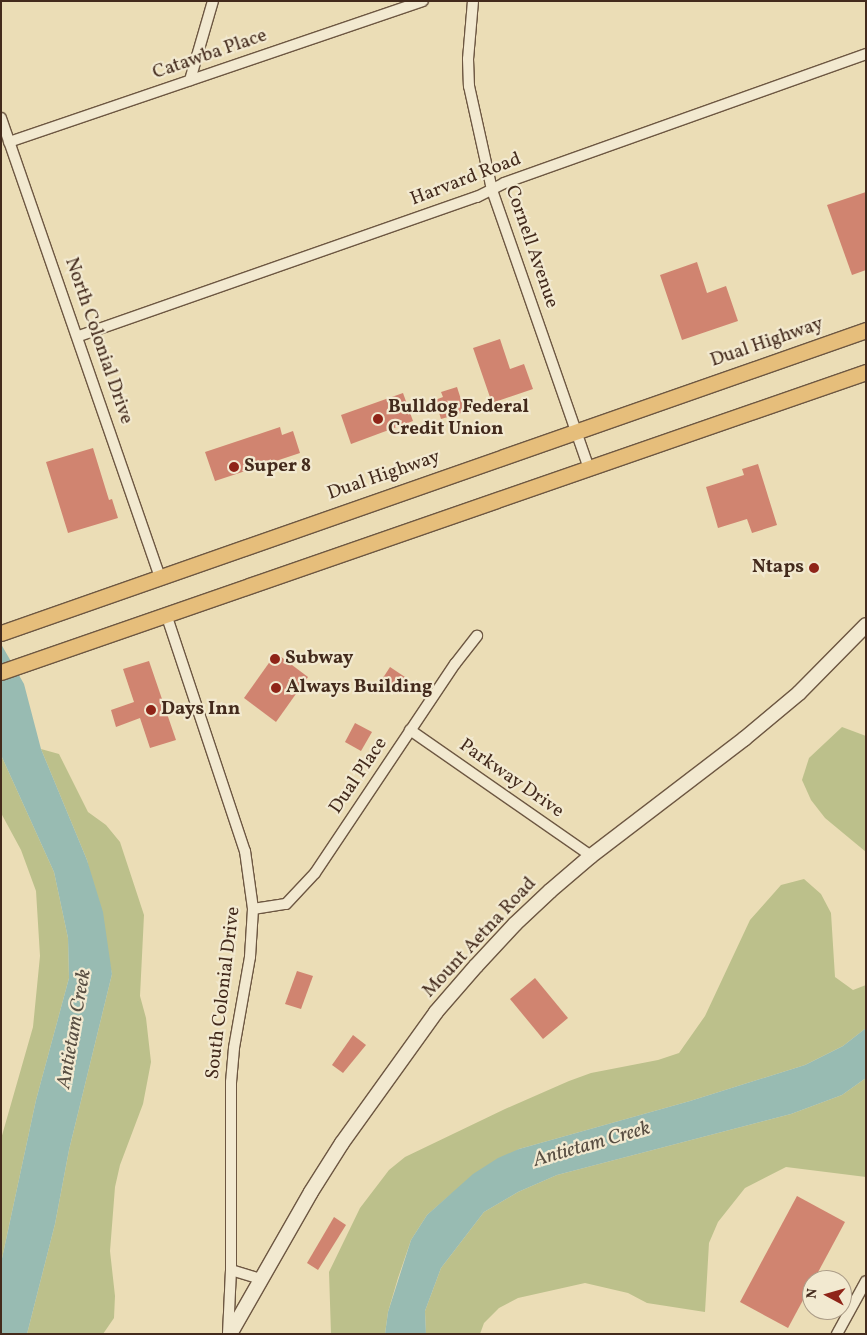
<!DOCTYPE html>
<style>
body{margin:0}
#map{position:relative;width:867px;height:1335px;overflow:hidden;background:#ebddb6;font-family:Vollkorn,serif}
div>[style]{position:absolute}
.green>*{inset:0;background:#bcc08b}
.water>*{inset:0;background:#98bbb2}
.building>*{inset:0;background:#d08470}
.roads{filter:drop-shadow(1px 0 #6d5742) drop-shadow(-1px 0 #6d5742) drop-shadow(0 1px #6d5742) drop-shadow(0 -1px #6d5742)}
.street>*{height:10px;margin:-5px;padding:0 5px;transform-origin:5px;border-radius:5px;background:#f2e9d0}
.secondary>*{height:14px;margin:-7px;padding:0 7px;transform-origin:7px;border-radius:7px;background:#f2e9d0}
.primary>*{height:15px;margin:-7.5px;padding:0 7.5px;transform-origin:7.5px;border-radius:7.5px;background:#e6be7b}
.dots>*{width:14px;height:14px;translate:-50% -50%;box-sizing:border-box;border:2px solid #f2e9d0;border-radius:50%}
span{translate:-50% -50%;white-space:nowrap;text-align:center;line-height:1.15;-webkit-text-stroke:4.5px #f2e9d0;paint-order:stroke}
.street-label{font-size:19px;color:#432a1c}
.poi-label{font-size:19px;color:#432a1c;font-weight:700}
.left{translate:0 -50%;text-align:left}
.right{translate:-100% -50%;text-align:right}
.water-label{font-size:20px;color:#584e42;font-style:italic}
.frame{position:absolute;inset:0;border:2px solid #432a1c;pointer-events:none}
.north{position:absolute;left:802px;top:1270px;width:50px;height:50px;box-sizing:border-box;background:#f2e9d0;border:1px solid #ac9d88;border-radius:50%;rotate:276deg;font-size:14px;font-weight:700;line-height:20px;text-align:center;color:#432a1c}
.north::after{content:'';display:block;margin:auto;width:18px;height:22px;background:#8f2418;clip-path:polygon(50% 0,100% 100%,50% 72%,0 100%)}
</style>
<div id="map">
<div class="green">
<i style="clip-path:polygon(842px 727px,866px 736px,866px 852px,825px 818px,811px 800px,802px 780px,809px 758px)"></i>
<i style="clip-path:polygon(41px 749px,59px 754px,88px 812px,106px 825px,120px 842px,144px 915px,140px 996px,146px 1018px,151px 1062px,143px 1104px,120px 1165px,115px 1187px,110px 1251px,115px 1296px,114px 1318px,103px 1334px,27px 1334px,55px 1224px,69px 1150px,112px 974px,87px 860px)"></i>
<i style="clip-path:polygon(1px 755px,54px 872px,68px 938px,69px 978px,36px 1100px,1px 1263px,1px 1139px,33px 1027px,40px 956px,36px 891px,21px 850px,1px 813px)"></i>
<i style="clip-path:polygon(804px 879px,821px 894px,831px 913px,835px 977px,853px 990px,866px 985px,866px 1028px,843px 1046px,805px 1065px,690px 1101px,519px 1149px,450px 1195px,427px 1215px,411px 1240px,398px 1278px,388px 1312px,385px 1334px,331px 1334px,329px 1272px,360px 1208px,389px 1170px,405px 1157px,505px 1109px,569px 1081px,591px 1073px,658px 1060px,679px 1053px,705px 1016px,750px 920px,781px 885px)"></i>
<i style="clip-path:polygon(866px 1078px,866px 1177px,786px 1167px,745px 1188px,718px 1222px,709px 1243px,705px 1312px,647px 1303px,628px 1293px,585px 1283px,518px 1298px,499px 1308px,484px 1323px,480px 1334px,426px 1334px,425px 1311px,441px 1268px,484px 1212px,518px 1192px,557px 1175px,791px 1114px,842px 1095px)"></i>
</div>
<div class="water">
<i style="clip-path:polygon(1px 644px,24px 684px,41px 749px,87px 860px,103px 912px,112px 974px,69px 1150px,55px 1224px,27px 1334px,1px 1334px,1px 1263px,36px 1100px,69px 978px,68px 938px,54px 872px,1px 755px)"></i>
<i style="clip-path:polygon(866px 1028px,866px 1078px,842px 1095px,791px 1114px,557px 1175px,518px 1192px,484px 1212px,441px 1268px,425px 1311px,426px 1334px,385px 1334px,388px 1312px,411px 1240px,427px 1215px,473px 1174px,498px 1158px,519px 1149px,690px 1101px,805px 1065px,843px 1046px)"></i>
</div>
<div class="building">
<i style="clip-path:polygon(866px 192px,866px 270px,852px 275px,827px 205px)"></i>
<i style="clip-path:polygon(697px 262px,707px 293px,726px 286px,738px 321px,682px 340px,660px 275px)"></i>
<i style="clip-path:polygon(500px 339px,510px 369px,524px 364px,533px 389px,492px 403px,473px 348px)"></i>
<i style="clip-path:polygon(457px 387px,465px 412px,441px 419px,435px 400px,443px 397px,441px 392px)"></i>
<i style="clip-path:polygon(403px 393px,413px 421px,351px 444px,341px 415px)"></i>
<i style="clip-path:polygon(280px 427px,282px 435px,293px 431px,300px 453px,215px 481px,205px 452px)"></i>
<i style="clip-path:polygon(93px 448px,109px 500px,112px 499px,118px 518px,68px 533px,46px 462px)"></i>
<i style="clip-path:polygon(758px 464px,777px 525px,752px 533px,747px 519px,718px 528px,706px 487px,744px 475px,742px 469px)"></i>
<i style="clip-path:polygon(276px 653px,308px 677px,276px 722px,244px 698px)"></i>
<i style="clip-path:polygon(149px 661px,176px 740px,150px 748px,140px 718px,116px 727px,111px 710px,134px 702px,123px 669px)"></i>
<i style="clip-path:polygon(390px 667px,405px 677px,394px 694px,379px 684px)"></i>
<i style="clip-path:polygon(355px 723px,372px 732px,361px 751px,345px 742px)"></i>
<i style="clip-path:polygon(297px 971px,313px 976px,301px 1009px,285px 1004px)"></i>
<i style="clip-path:polygon(535px 978px,568px 1018px,543px 1039px,510px 999px)"></i>
<i style="clip-path:polygon(353px 1035px,366px 1045px,343px 1073px,332px 1065px)"></i>
<i style="clip-path:polygon(797px 1196px,845px 1222px,788px 1328px,740px 1302px)"></i>
<i style="clip-path:polygon(334px 1217px,346px 1225px,318px 1270px,307px 1263px)"></i>
</div>
<div class="roads">
<div class="street">
<i style="left:473px;top:1px;width:58px;rotate:94.9deg"></i>
<i style="left:468px;top:59px;width:27px;rotate:88deg"></i>
<i style="left:469px;top:86px;width:107px;rotate:77.5deg"></i>
<i style="left:492px;top:190px;width:294px;rotate:70.8deg"></i>
<i style="left:190px;top:80px;width:82px;rotate:-73.8deg"></i>
<i style="left:1px;top:118px;width:485px;rotate:70.9deg"></i>
<i style="left:9px;top:142px;width:437px;rotate:-18.8deg"></i>
<i style="left:79px;top:336px;width:422px;rotate:-19.3deg"></i>
<i style="left:477px;top:197px;width:30px;rotate:-27deg"></i>
<i style="left:504px;top:183px;width:384px;rotate:-19.6deg"></i>
<i style="left:166px;top:614px;width:250px;rotate:71.6deg"></i>
<i style="left:245px;top:851px;width:59px;rotate:82.1deg"></i>
<i style="left:253px;top:909px;width:48px;rotate:93.6deg"></i>
<i style="left:250px;top:957px;width:92px;rotate:100deg"></i>
<i style="left:234px;top:1048px;width:34px;rotate:95deg"></i>
<i style="left:231px;top:1082px;width:188px;rotate:90deg"></i>
<i style="left:231px;top:1270px;width:64px;rotate:92.7deg"></i>
<i style="left:410px;top:730px;width:221px;rotate:34.8deg"></i>
<i style="left:253px;top:909px;width:33px;rotate:-9deg"></i>
<i style="left:286px;top:904px;width:42px;rotate:-46.9deg"></i>
<i style="left:315px;top:873px;width:252px;rotate:-56.2deg"></i>
<i style="left:455px;top:664px;width:36px;rotate:-52deg"></i>
<i style="left:231px;top:1270px;width:31px;rotate:17deg"></i>
<i style="left:837px;top:1334px;width:60px;rotate:-61.3deg"></i>
</div>
<div class="secondary">
<i style="left:230px;top:1334px;width:163px;rotate:-60.3deg"></i>
<i style="left:311px;top:1192px;width:58px;rotate:-57.7deg"></i>
<i style="left:342px;top:1143px;width:161px;rotate:-54.3deg"></i>
<i style="left:436px;top:1012px;width:61px;rotate:-49deg"></i>
<i style="left:476px;top:966px;width:57px;rotate:-47.1deg"></i>
<i style="left:515px;top:924px;width:48px;rotate:-43.3deg"></i>
<i style="left:550px;top:891px;width:54px;rotate:-40.5deg"></i>
<i style="left:591px;top:856px;width:193px;rotate:-37.4deg"></i>
<i style="left:744px;top:739px;width:72px;rotate:-39.9deg"></i>
<i style="left:799px;top:693px;width:95px;rotate:-45.4deg"></i>
</div>
<div class="primary">
<i style="left:1px;top:633px;width:917px;rotate:-19.3deg"></i>
<i style="left:1px;top:672px;width:916px;rotate:-19.13deg"></i>
</div>
</div>
<div class="dots">
<i style="left:378px;top:419px;background:#8f2418"></i>
<i style="left:234px;top:467px;background:#8f2418"></i>
<i style="left:814px;top:568px;background:#8f2418"></i>
<i style="left:275px;top:659px;background:#8f2418"></i>
<i style="left:276px;top:688px;background:#8f2418"></i>
<i style="left:151px;top:710px;background:#8f2418"></i>
</div>
<div class="street-label">
<span style="left:210px;top:55px;rotate:-19deg">Catawba Place</span>
<span style="left:466px;top:180px;rotate:-21deg">Harvard Road</span>
<span style="left:531px;top:247px;rotate:71deg">Cornell Avenue</span>
<span style="left:98px;top:341px;rotate:71deg">North Colonial Drive</span>
<span style="left:767px;top:343px;rotate:-19deg">Dual Highway</span>
<span style="left:384px;top:476px;rotate:-19deg">Dual Highway</span>
<span style="left:359px;top:776px;rotate:-56deg">Dual Place</span>
<span style="left:511px;top:779px;rotate:35deg">Parkway Drive</span>
<span style="left:480px;top:938px;rotate:-47deg">Mount Aetna Road</span>
<span style="left:224px;top:993px;rotate:-83deg">South Colonial Drive</span>
</div>
<div class="poi-label">
<span class="left" style="left:388px;top:419px">Bulldog Federal<br>Credit Union</span>
<span class="left" style="left:244px;top:467px">Super 8</span>
<span class="right" style="left:804px;top:568px">Ntaps</span>
<span class="left" style="left:285px;top:659px">Subway</span>
<span class="left" style="left:286px;top:688px">Always Building</span>
<span class="left" style="left:161px;top:710px">Days Inn</span>
</div>
<div class="water-label">
<span style="left:75px;top:1029px;rotate:-80deg">Antietam Creek</span>
<span style="left:592px;top:1145px;rotate:-16deg">Antietam Creek</span>
</div>
<div class="frame"></div>
<div class="north">N</div>
</div>
